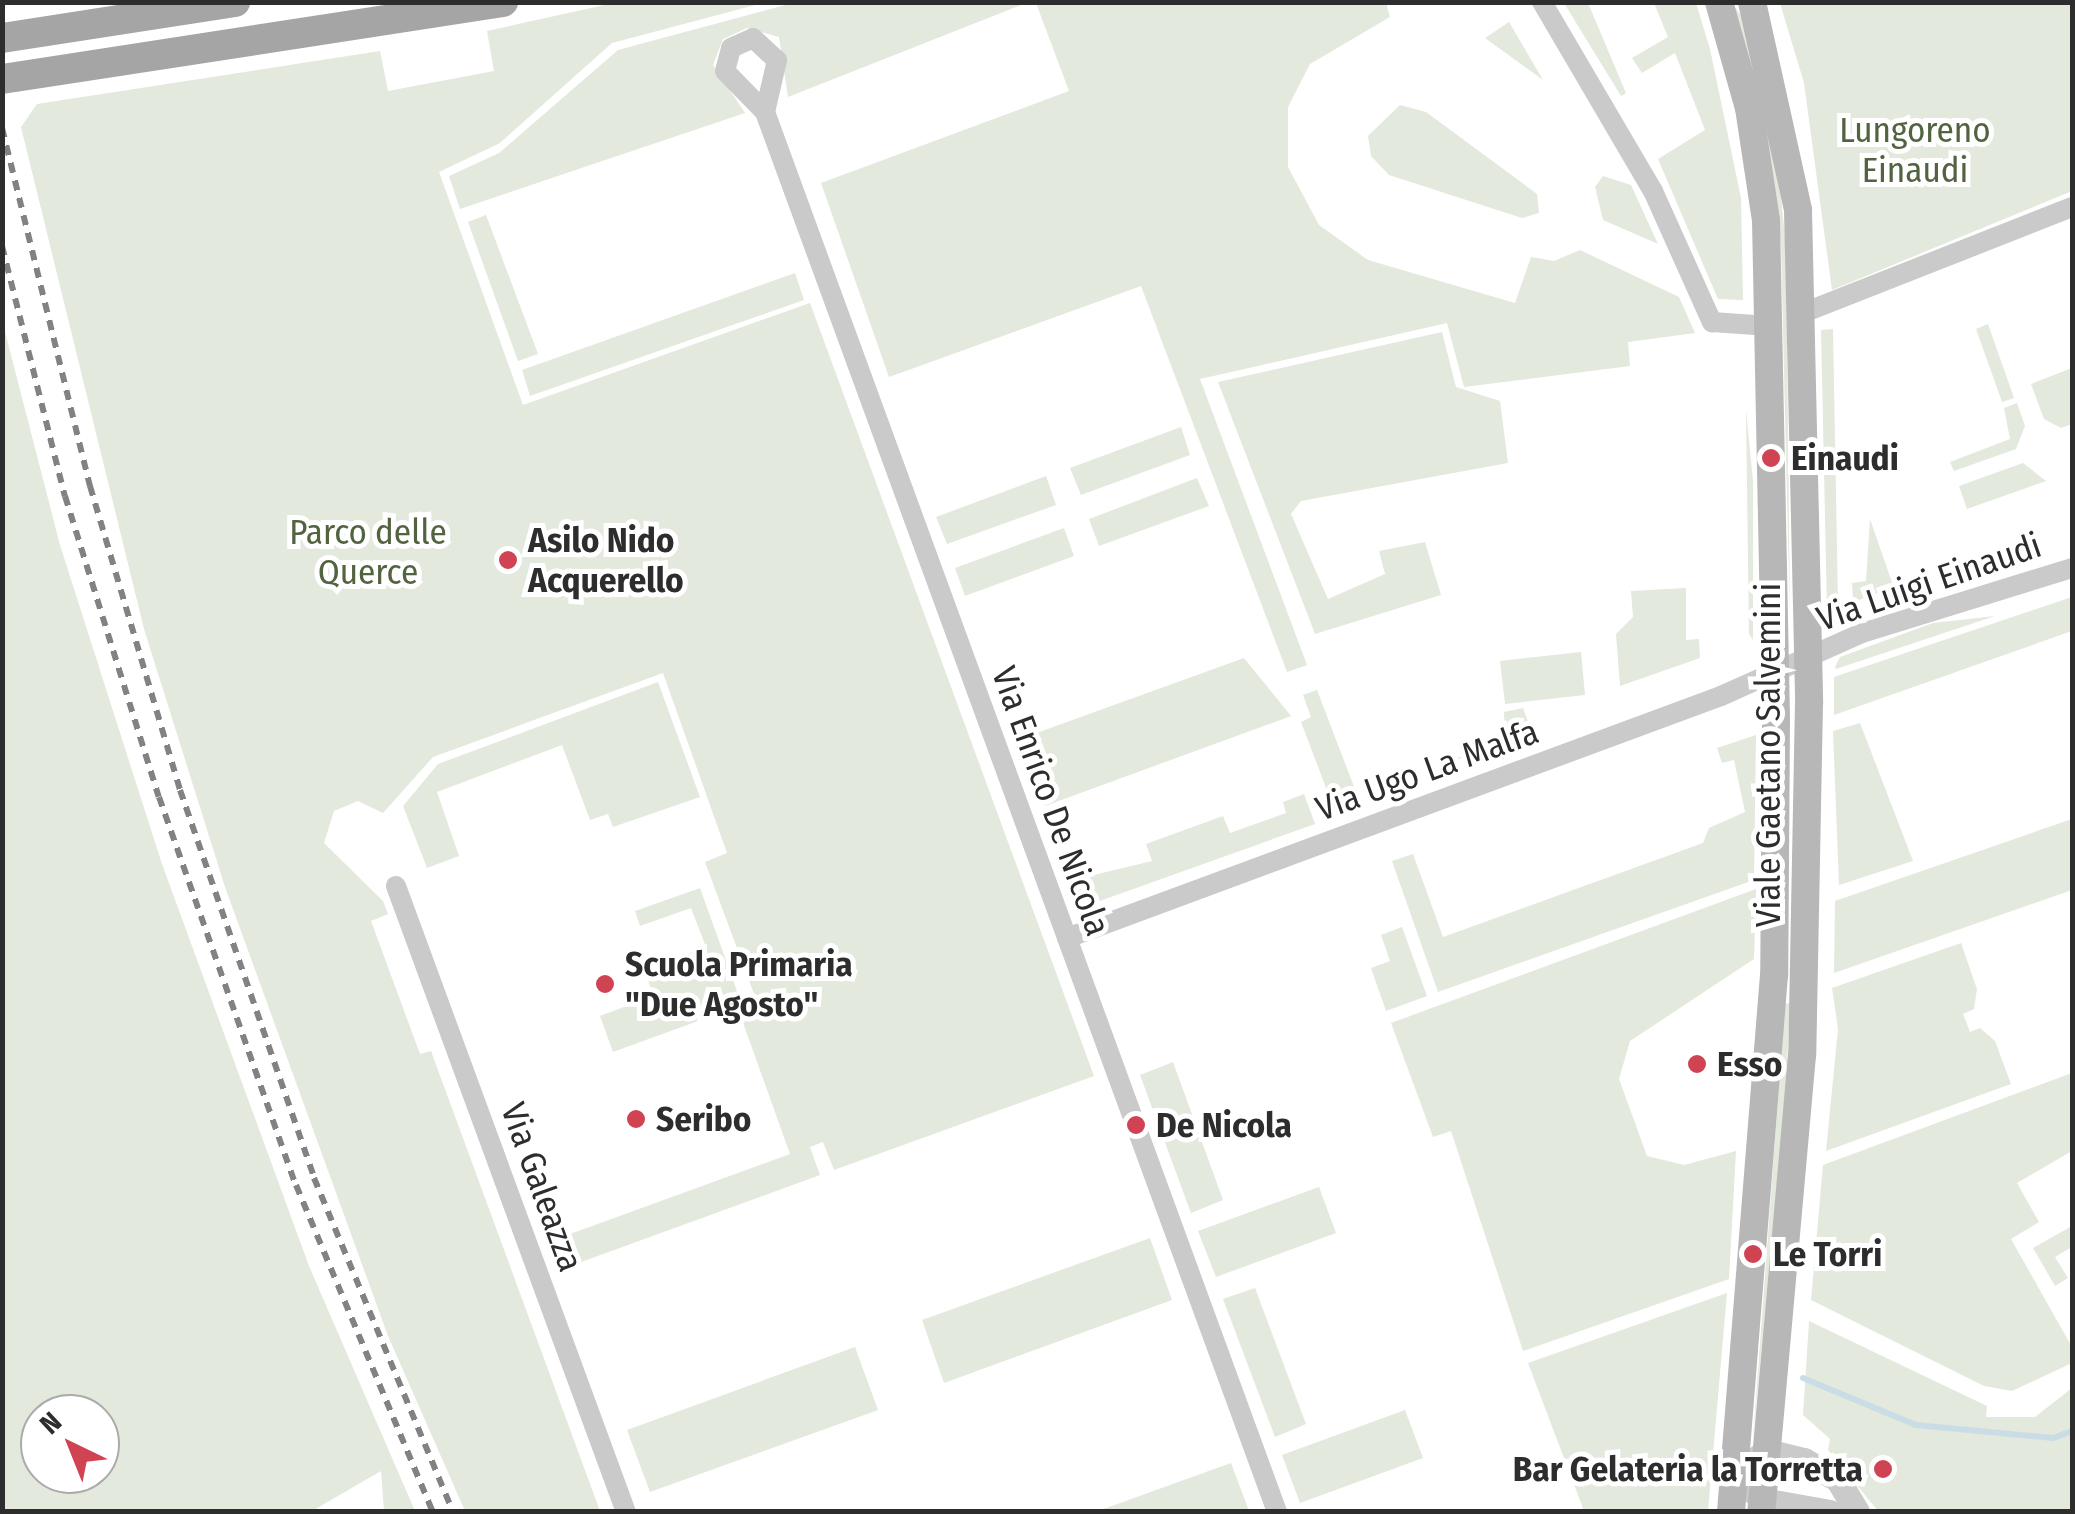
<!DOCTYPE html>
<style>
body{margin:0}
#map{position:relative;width:2075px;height:1514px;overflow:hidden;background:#fff;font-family:"Fira Sans Condensed",sans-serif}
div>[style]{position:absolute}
.green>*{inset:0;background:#e3e9dc}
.stream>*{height:6px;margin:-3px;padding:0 3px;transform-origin:3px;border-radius:3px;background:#cadde6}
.minor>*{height:20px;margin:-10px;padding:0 10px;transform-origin:10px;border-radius:10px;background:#cacaca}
.tertiary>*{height:25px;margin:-12.5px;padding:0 12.5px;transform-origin:12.5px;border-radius:12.5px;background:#cacaca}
.secondary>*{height:28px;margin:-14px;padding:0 14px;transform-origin:14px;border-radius:14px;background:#b7b7b7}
.primary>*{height:30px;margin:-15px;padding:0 15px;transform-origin:15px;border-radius:15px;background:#a5a5a5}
.rail>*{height:6px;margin-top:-3px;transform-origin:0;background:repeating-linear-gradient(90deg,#828282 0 10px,transparent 0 18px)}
.dots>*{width:28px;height:28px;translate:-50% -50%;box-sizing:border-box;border:5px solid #fff;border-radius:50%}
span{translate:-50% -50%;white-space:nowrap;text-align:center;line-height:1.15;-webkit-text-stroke:10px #fff;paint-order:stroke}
.park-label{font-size:35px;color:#526340}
.poi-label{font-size:35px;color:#2d2d2d;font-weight:700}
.left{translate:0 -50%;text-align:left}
.right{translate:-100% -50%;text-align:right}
.street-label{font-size:35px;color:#2d2d2d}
.frame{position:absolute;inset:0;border:5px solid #2d2d2d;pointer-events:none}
.north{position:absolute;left:20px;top:1394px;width:100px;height:100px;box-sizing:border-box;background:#fff;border:2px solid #ababab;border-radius:50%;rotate:317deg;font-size:28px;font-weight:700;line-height:40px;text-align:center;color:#2d2d2d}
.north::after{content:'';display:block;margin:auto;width:35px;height:45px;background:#cf4353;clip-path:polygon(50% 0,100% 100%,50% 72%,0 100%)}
</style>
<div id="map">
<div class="green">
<i style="clip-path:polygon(618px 2px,763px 3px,612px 43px,500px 143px,439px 172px,523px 405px,810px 303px,1094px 1076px,834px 1170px,823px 1142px,810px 1147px,820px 1175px,562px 1269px,551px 1241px,790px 1154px,742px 1020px,761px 1013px,705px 862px,727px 853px,663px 673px,433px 757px,383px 813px,358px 801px,334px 811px,324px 843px,383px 901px,388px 914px,371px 921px,420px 1054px,431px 1051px,600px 1511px,465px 1511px,388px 1336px,225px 887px,144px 629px,21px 127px,37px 104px,380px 51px,388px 91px,494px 71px,487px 31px)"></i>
<i style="clip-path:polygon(1029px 2px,788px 97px,779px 37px,747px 28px,723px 39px,713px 65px,745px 113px,460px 209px,449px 176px,499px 153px,618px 50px,793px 3px)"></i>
<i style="clip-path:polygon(1036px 3px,1386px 3px,1390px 17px,1310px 64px,1288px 107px,1288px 167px,1319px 225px,1368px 260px,1515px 303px,1531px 257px,1554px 261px,1580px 250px,1679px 297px,1695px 333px,1628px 342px,1630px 366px,1464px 387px,1447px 323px,1200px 379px,1307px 665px,1287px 672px,1141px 286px,889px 377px,821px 183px,1069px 91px)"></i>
<i style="clip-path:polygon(1564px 3px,1588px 3px,1626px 93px,1621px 96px)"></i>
<i style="clip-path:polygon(1654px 3px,1696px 3px,1710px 49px,1741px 198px,1743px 300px,1718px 299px,1658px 159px,1705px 130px,1675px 53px,1642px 73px,1632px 58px,1668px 37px)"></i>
<i style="clip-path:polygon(1732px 3px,1743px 18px,1781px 197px,1786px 247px,1790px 619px,1781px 246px,1761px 108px)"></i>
<i style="clip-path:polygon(1780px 3px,2072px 3px,2072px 191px,1832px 290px,1804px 83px)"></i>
<i style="clip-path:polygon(1509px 22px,1543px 80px,1485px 38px)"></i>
<i style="clip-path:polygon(1400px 105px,1426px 112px,1537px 194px,1539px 213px,1522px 218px,1389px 175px,1371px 156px,1368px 136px)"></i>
<i style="clip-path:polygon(1603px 176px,1631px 185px,1658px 244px,1603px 220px,1595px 187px)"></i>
<i style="clip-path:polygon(486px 215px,538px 354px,518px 361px,468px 222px)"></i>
<i style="clip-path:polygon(795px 273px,804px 300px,530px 396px,522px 370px)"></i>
<i style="clip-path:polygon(evenodd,2px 320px,60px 545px,162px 864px,309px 1266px,415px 1511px,384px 1511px,381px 1471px,312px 1511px,3px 1511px,2px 320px,40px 1414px,100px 1414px,100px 1474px,40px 1474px,40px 1414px)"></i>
<i style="clip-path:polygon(1988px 324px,2014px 398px,2002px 402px,1976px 329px)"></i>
<i style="clip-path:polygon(1833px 329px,1838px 605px,1827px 610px,1821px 330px)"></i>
<i style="clip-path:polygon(1442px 332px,1456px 387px,1500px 401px,1508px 463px,1301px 501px,1291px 514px,1328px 599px,1385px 574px,1379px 551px,1425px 542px,1441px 595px,1315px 634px,1218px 382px)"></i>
<i style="clip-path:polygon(2072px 368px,2072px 424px,2061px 428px,2044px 419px,2031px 384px)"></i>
<i style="clip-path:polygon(2017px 403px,2025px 426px,2016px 449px,1954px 471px,1950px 462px,2010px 439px,2004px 408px)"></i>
<i style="clip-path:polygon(1746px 410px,1753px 481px,1753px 640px,1749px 634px)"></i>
<i style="clip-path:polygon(1181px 427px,1190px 455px,1081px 495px,1070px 468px)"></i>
<i style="clip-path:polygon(2023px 463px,2046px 481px,1967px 509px,1959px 486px)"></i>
<i style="clip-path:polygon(1046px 476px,1056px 505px,947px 544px,936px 517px)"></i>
<i style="clip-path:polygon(1197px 478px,1209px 506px,1099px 546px,1089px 519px)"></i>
<i style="clip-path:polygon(1870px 519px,1894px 588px,1853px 602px,1852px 583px,1866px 581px)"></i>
<i style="clip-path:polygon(1064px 528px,1074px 556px,965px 596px,955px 568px)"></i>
<i style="clip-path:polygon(1686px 588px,1686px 640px,1699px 639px,1700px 658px,1620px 686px,1616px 634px,1633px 617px,1631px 591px)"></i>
<i style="clip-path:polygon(2072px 597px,2072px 631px,1834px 715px,1834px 677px)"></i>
<i style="clip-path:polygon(1995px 616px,1836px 669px,1835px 667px,1840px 657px,1933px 623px)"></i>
<i style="clip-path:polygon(1581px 652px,1585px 695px,1505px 704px,1500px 661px)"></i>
<i style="clip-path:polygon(1244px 658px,1291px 716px,1045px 806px,1035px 781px,1053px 774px,1048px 760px,1030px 765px,1020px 739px)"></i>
<i style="clip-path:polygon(658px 682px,700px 797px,613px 827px,608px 814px,590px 820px,562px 745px,437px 792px,459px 856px,427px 868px,403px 806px,438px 764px)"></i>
<i style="clip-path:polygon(1317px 690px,1361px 805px,1336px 814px,1301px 722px,1311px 717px,1303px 695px)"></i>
<i style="clip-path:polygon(1523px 708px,1532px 733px,1450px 762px,1505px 734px,1504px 712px)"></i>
<i style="clip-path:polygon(1860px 723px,1913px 861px,1839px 885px,1833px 731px)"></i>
<i style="clip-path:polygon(1756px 735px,1754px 880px,1438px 992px,1392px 861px,1413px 854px,1443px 937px,1703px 843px,1709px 828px,1745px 812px,1734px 760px,1722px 763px,1717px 748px)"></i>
<i style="clip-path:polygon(1304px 794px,1315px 824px,1097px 902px,1073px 892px,1069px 881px,1152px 861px,1146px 844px,1223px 816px,1230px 833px,1286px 813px,1283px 802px)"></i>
<i style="clip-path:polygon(2072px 819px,2072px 890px,1834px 973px,1835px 901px)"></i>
<i style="clip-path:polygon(700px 888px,742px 1005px,613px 1052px,600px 1016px,653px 996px,645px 970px,706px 947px,691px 908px,640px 926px,635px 911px)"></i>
<i style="clip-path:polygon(1756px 889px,1754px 959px,1630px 1041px,1619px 1079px,1647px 1156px,1684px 1165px,1736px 1151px,1729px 1279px,1523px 1351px,1451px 1131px,1433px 1137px,1391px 1023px)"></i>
<i style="clip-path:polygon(1402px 927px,1427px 996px,1386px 1011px,1371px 968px,1390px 961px,1381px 935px)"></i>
<i style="clip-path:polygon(1961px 943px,1977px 989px,1974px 1009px,1963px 1014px,1970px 1032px,1980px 1028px,1995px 1041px,2011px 1084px,1826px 1151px,1838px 1029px,1832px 988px)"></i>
<i style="clip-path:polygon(1790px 1003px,1786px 1087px,1753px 1439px,1785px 1004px)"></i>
<i style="clip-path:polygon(1173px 1062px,1223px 1200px,1191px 1213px,1140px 1075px)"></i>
<i style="clip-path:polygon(2072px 1073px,2072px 1151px,2017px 1183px,2039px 1222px,2011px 1239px,2072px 1347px,2072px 1363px,2012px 1391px,1984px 1386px,1811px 1300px,1823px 1165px)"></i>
<i style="clip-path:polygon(1319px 1187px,1336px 1233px,1216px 1277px,1198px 1231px)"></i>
<i style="clip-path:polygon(2072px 1226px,2070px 1248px,2055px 1257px,2068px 1278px,2055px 1286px,2033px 1248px)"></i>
<i style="clip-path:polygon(1150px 1238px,1172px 1300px,944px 1383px,922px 1320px)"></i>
<i style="clip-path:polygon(1255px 1288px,1306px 1424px,1275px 1437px,1223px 1299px)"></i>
<i style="clip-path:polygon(1727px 1293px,1708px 1511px,1584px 1511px,1528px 1363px)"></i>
<i style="clip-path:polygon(1809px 1321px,1987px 1406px,1986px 1417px,2035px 1417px,2072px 1388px,2072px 1511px,1878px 1511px,1828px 1450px,1830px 1439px,1803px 1415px)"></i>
<i style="clip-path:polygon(855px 1347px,878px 1410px,650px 1492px,627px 1430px)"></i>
<i style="clip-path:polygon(1405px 1410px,1423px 1458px,1300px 1503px,1282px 1455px)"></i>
<i style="clip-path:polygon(1231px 1463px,1249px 1511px,1098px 1511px)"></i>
</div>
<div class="stream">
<i style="left:1803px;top:1378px;width:122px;rotate:22.6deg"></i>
<i style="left:1916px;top:1425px;width:138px;rotate:5.4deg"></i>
<i style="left:2053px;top:1438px;width:20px;rotate:-20deg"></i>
</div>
<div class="minor">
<i style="left:1542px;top:2px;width:219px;rotate:59.6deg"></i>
<i style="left:1653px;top:191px;width:144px;rotate:65.8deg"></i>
<i style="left:1712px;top:322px;width:57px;rotate:4deg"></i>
<i style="left:753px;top:38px;width:33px;rotate:43deg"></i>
<i style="left:777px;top:60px;width:53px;rotate:103deg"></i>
<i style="left:765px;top:112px;width:57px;rotate:-134.3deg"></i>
<i style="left:725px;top:71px;width:24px;rotate:-75deg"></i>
<i style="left:731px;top:48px;width:24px;rotate:-24deg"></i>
<i style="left:765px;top:112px;width:1491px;rotate:69.91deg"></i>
<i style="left:1803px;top:313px;width:289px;rotate:-21.5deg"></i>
<i style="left:396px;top:886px;width:667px;rotate:69.83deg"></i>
<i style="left:1067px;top:938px;width:697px;rotate:-20.31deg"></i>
<i style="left:1721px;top:696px;width:154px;rotate:-24.1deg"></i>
<i style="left:1862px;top:633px;width:220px;rotate:-17.2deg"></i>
</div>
<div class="tertiary">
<i style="left:1830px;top:1512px;width:69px;rotate:-170deg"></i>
<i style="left:1762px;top:1500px;width:38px;rotate:-135deg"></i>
<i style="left:1735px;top:1473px;width:39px;rotate:-35deg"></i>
<i style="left:1767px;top:1451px;width:38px;rotate:14deg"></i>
<i style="left:1804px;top:1460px;width:39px;rotate:30deg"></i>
<i style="left:1838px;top:1480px;width:37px;rotate:59deg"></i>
</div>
<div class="secondary">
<i style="left:1719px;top:2px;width:110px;rotate:74.2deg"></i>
<i style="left:1749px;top:108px;width:113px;rotate:81.4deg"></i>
<i style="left:1766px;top:220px;width:500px;rotate:88.85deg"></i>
<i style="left:1776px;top:720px;width:255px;rotate:90.4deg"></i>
<i style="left:1774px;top:975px;width:539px;rotate:94.58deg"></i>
<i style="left:1752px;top:2px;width:213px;rotate:77.5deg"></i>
<i style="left:1798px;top:210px;width:493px;rotate:88.7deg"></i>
<i style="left:1809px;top:703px;width:352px;rotate:91.1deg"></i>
<i style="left:1802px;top:1055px;width:459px;rotate:95.1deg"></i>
</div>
<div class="primary">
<i style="left:2px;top:38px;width:236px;rotate:-8.8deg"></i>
<i style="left:2px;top:79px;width:507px;rotate:-8.74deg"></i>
</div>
<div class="rail">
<i style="left:2px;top:128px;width:369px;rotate:76.2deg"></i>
<i style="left:90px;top:486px;width:317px;rotate:73.5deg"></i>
<i style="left:180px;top:790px;width:410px;rotate:70.9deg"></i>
<i style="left:314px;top:1178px;width:362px;rotate:67.4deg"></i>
<i style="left:2px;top:246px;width:258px;rotate:75.9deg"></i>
<i style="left:65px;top:496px;width:315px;rotate:72.7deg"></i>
<i style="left:159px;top:797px;width:411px;rotate:70.6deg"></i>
<i style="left:296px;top:1185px;width:355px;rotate:67.3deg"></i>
</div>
<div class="dots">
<i style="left:1771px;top:458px;background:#cf4353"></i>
<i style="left:508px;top:560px;background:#cf4353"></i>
<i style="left:605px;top:984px;background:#cf4353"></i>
<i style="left:1697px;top:1064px;background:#cf4353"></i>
<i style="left:636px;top:1119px;background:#cf4353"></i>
<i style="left:1136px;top:1125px;background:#cf4353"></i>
<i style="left:1753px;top:1254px;background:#cf4353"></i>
<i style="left:1883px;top:1469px;background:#cf4353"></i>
</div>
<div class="park-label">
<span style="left:1915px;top:150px">Lungoreno<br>Einaudi</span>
<span style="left:368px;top:552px">Parco delle<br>Querce</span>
</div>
<div class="poi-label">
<span class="left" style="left:1791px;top:458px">Einaudi</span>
<span class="left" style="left:528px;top:560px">Asilo Nido<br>Acquerello</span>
<span class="left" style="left:625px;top:984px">Scuola Primaria<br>"Due Agosto"</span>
<span class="left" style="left:1717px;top:1064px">Esso</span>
<span class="left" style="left:656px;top:1119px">Seribo</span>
<span class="left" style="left:1156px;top:1125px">De Nicola</span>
<span class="left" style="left:1773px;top:1254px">Le Torri</span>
<span class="right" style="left:1863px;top:1469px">Bar Gelateria la Torretta</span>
</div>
<div class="street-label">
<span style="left:1929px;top:582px;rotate:-19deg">Via Luigi Einaudi</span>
<span style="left:1768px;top:755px;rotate:-90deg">Viale Gaetano Salvemini</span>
<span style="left:1427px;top:770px;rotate:-20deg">Via Ugo La Malfa</span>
<span style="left:1051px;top:801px;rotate:70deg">Via Enrico De Nicola</span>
<span style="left:542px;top:1187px;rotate:70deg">Via Galeazza</span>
</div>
<div class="frame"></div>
<div class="north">N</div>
</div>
